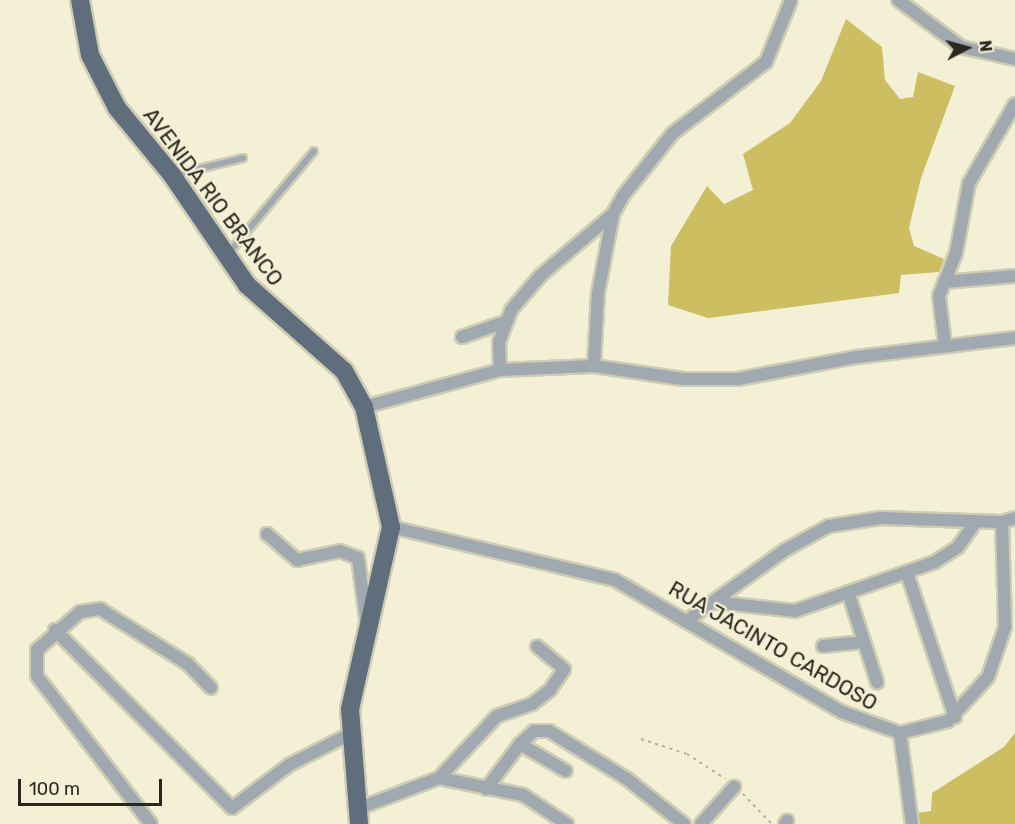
<!DOCTYPE html>
<style>
body{margin:0}
#map{position:relative;width:1015px;height:824px;overflow:hidden;background:#f4f0d6;font-family:Rubik,sans-serif}
div>[style]{position:absolute}
.green>*{inset:0;background:#cdbe62}
.path>*{height:1.5px;margin-top:-0.75px;transform-origin:0;background:repeating-linear-gradient(90deg,#b3b09b 0 3px,transparent 0 7.5px)}
.roads{filter:drop-shadow(2px 0 #cfccb5) drop-shadow(-2px 0 #cfccb5) drop-shadow(0 2px #cfccb5) drop-shadow(0 -2px #cfccb5)}
.lane>*{height:6px;margin:-3px;padding:0 3px;transform-origin:3px;border-radius:3px;background:#a0a8b0}
.street>*{height:12px;margin:-6px;padding:0 6px;transform-origin:6px;border-radius:6px;background:#a0a8b0}
.primary>*{height:18px;margin:-9px;padding:0 9px;transform-origin:9px;border-radius:9px;background:#5f6d7c}
span{translate:-50% -50%;white-space:nowrap;text-align:center;line-height:1.15;-webkit-text-stroke:4.5px #f4f0d6;paint-order:stroke}
.street-label{font-size:21px;color:#29271e}
.north{position:absolute;left:937px;top:18px;width:60px;height:60px;-webkit-text-stroke:4px #f4f0d6;paint-order:stroke;rotate:84deg;font-size:16px;font-weight:700;line-height:24px;text-align:center;color:#29271e}
.north::after{content:'';display:block;margin:auto;width:21px;height:27px;background:#29271e;clip-path:polygon(50% 0,100% 100%,50% 72%,0 100%)}
.scale{position:absolute;left:18px;top:779px;width:144px;height:27px;box-sizing:border-box;border:3px solid #29271e;border-top:0;padding-left:8px;font-size:18px;line-height:21px;white-space:nowrap;color:#29271e;-webkit-text-stroke:4px #f4f0d6;paint-order:stroke}
</style>
<div id="map">
<div class="green">
<i style="clip-path:polygon(846px 19px,882px 47px,885px 80px,900px 99px,913px 97px,918px 72px,955px 86px,921px 178px,909px 228px,914px 246px,944px 259px,939px 272px,901px 275px,899px 293px,708px 318px,668px 305px,671px 246px,707px 186px,724px 204px,753px 190px,743px 154px,790px 123px,821px 81px)"></i>
<i style="clip-path:polygon(1015px 733px,1015px 824px,918px 824px,916px 813px,931px 811px,932px 793px,1004px 747px)"></i>
</div>
<div class="path">
<i style="left:641px;top:739px;width:48px;rotate:18.1deg"></i>
<i style="left:687px;top:754px;width:46px;rotate:32.7deg"></i>
<i style="left:743px;top:794px;width:42px;rotate:46deg"></i>
</div>
<div class="roads">
<div class="lane">
<i style="left:174px;top:175px;width:71px;rotate:-13.8deg"></i>
<i style="left:228px;top:254px;width:134px;rotate:-50.1deg"></i>
</div>
<div class="street">
<i style="left:898px;top:0;width:79px;rotate:36.7deg"></i>
<i style="left:961px;top:47px;width:55px;rotate:12.5deg"></i>
<i style="left:944px;top:282px;width:71px;rotate:-4.8deg"></i>
<i style="left:462px;top:337px;width:46px;rotate:-19.2deg"></i>
<i style="left:945px;top:345px;width:49px;rotate:-97deg"></i>
<i style="left:939px;top:296px;width:46px;rotate:-68.4deg"></i>
<i style="left:956px;top:253px;width:71px;rotate:-79.5deg"></i>
<i style="left:969px;top:183px;width:91px;rotate:-59.8deg"></i>
<i style="left:594px;top:366px;width:73px;rotate:-86.9deg"></i>
<i style="left:598px;top:293px;width:80px;rotate:-79.2deg"></i>
<i style="left:613px;top:214px;width:21px;rotate:-61deg"></i>
<i style="left:623px;top:196px;width:80px;rotate:-51.6deg"></i>
<i style="left:673px;top:133px;width:117px;rotate:-37.4deg"></i>
<i style="left:766px;top:62px;width:67px;rotate:-68deg"></i>
<i style="left:500px;top:370px;width:28px;rotate:-92deg"></i>
<i style="left:499px;top:342px;width:34px;rotate:-69deg"></i>
<i style="left:511px;top:310px;width:46px;rotate:-49.4deg"></i>
<i style="left:541px;top:275px;width:94px;rotate:-40.3deg"></i>
<i style="left:364px;top:407px;width:141px;rotate:-15.2deg"></i>
<i style="left:500px;top:370px;width:94px;rotate:-2.4deg"></i>
<i style="left:594px;top:366px;width:90px;rotate:8.3deg"></i>
<i style="left:683px;top:379px;width:55px"></i>
<i style="left:738px;top:379px;width:121px;rotate:-10.5deg"></i>
<i style="left:857px;top:357px;width:159px;rotate:-6.9deg"></i>
<i style="left:391px;top:527px;width:230px;rotate:13.3deg"></i>
<i style="left:615px;top:580px;width:263px;rotate:30.2deg"></i>
<i style="left:842px;top:712px;width:62px;rotate:19.9deg"></i>
<i style="left:900px;top:733px;width:49px;rotate:-14deg"></i>
<i style="left:948px;top:721px;width:59px;rotate:-47.7deg"></i>
<i style="left:988px;top:677px;width:53px;rotate:-71.2deg"></i>
<i style="left:1005px;top:627px;width:105px;rotate:-91.6deg"></i>
<i style="left:1002px;top:522px;width:14px;rotate:-17deg"></i>
<i style="left:267px;top:534px;width:40px;rotate:41deg"></i>
<i style="left:297px;top:560px;width:44px;rotate:-11.8deg"></i>
<i style="left:340px;top:551px;width:19px;rotate:21deg"></i>
<i style="left:358px;top:558px;width:61px;rotate:82.4deg"></i>
<i style="left:907px;top:573px;width:152px;rotate:71.6deg"></i>
<i style="left:848px;top:592px;width:95px;rotate:72.1deg"></i>
<i style="left:714px;top:602px;width:81px;rotate:6.3deg"></i>
<i style="left:795px;top:611px;width:148px;rotate:-19.3deg"></i>
<i style="left:935px;top:562px;width:27px;rotate:-33deg"></i>
<i style="left:958px;top:547px;width:29px;rotate:-55deg"></i>
<i style="left:689px;top:619px;width:118px;rotate:-35.7deg"></i>
<i style="left:785px;top:550px;width:50px;rotate:-28.6deg"></i>
<i style="left:829px;top:526px;width:52px;rotate:-8.9deg"></i>
<i style="left:880px;top:518px;width:122px;rotate:1.9deg"></i>
<i style="left:55px;top:630px;width:251px;rotate:45.2deg"></i>
<i style="left:232px;top:808px;width:71px;rotate:-37deg"></i>
<i style="left:289px;top:765px;width:66px;rotate:-27deg"></i>
<i style="left:823px;top:646px;width:41px;rotate:-5.6deg"></i>
<i style="left:900px;top:733px;width:92px;rotate:82.5deg"></i>
<i style="left:520px;top:744px;width:19px;rotate:-43deg"></i>
<i style="left:534px;top:731px;width:15px"></i>
<i style="left:549px;top:731px;width:92px;rotate:31.6deg"></i>
<i style="left:627px;top:779px;width:73px;rotate:38.3deg"></i>
<i style="left:439px;top:778px;width:86px;rotate:11.4deg"></i>
<i style="left:523px;top:795px;width:53px;rotate:33.4deg"></i>
<i style="left:486px;top:789px;width:56px;rotate:-52.9deg"></i>
<i style="left:520px;top:744px;width:53px;rotate:30.4deg"></i>
<i style="left:357px;top:809px;width:88px;rotate:-20.7deg"></i>
<i style="left:439px;top:778px;width:85px;rotate:-46.9deg"></i>
<i style="left:497px;top:716px;width:37px;rotate:-19deg"></i>
<i style="left:532px;top:704px;width:23px;rotate:-38deg"></i>
<i style="left:550px;top:690px;width:25px;rotate:-56deg"></i>
<i style="left:564px;top:669px;width:35px;rotate:-140deg"></i>
<i style="left:151px;top:824px;width:187px;rotate:-127.6deg"></i>
<i style="left:37px;top:676px;width:26px;rotate:-90deg"></i>
<i style="left:37px;top:650px;width:57px;rotate:-41.5deg"></i>
<i style="left:80px;top:612px;width:20px;rotate:-9deg"></i>
<i style="left:100px;top:609px;width:104px;rotate:32deg"></i>
<i style="left:188px;top:664px;width:33px;rotate:46deg"></i>
<i style="left:701px;top:824px;width:50px;rotate:-48.3deg"></i>
<i style="left:785px;top:824px;width:4px;rotate:-56deg"></i>
</div>
<div class="primary">
<i style="left:80px;top:0;width:56px;rotate:79.7deg"></i>
<i style="left:90px;top:55px;width:59px;rotate:63deg"></i>
<i style="left:117px;top:108px;width:87px;rotate:50.6deg"></i>
<i style="left:172px;top:175px;width:133px;rotate:55.7deg"></i>
<i style="left:247px;top:285px;width:130px;rotate:41.6deg"></i>
<i style="left:344px;top:371px;width:41px;rotate:60.9deg"></i>
<i style="left:364px;top:407px;width:123px;rotate:77.3deg"></i>
<i style="left:391px;top:527px;width:187px;rotate:102.7deg"></i>
<i style="left:350px;top:709px;width:115px;rotate:85.5deg"></i>
</div>
</div>
<div class="street-label">
<span style="left:213px;top:197px;rotate:53deg">AVENIDA RIO BRANCO</span>
<span style="left:773px;top:646px;rotate:30deg">RUA JACINTO CARDOSO</span>
</div>
<div class="north">N</div>
<div class="scale">100 m</div>
</div>
